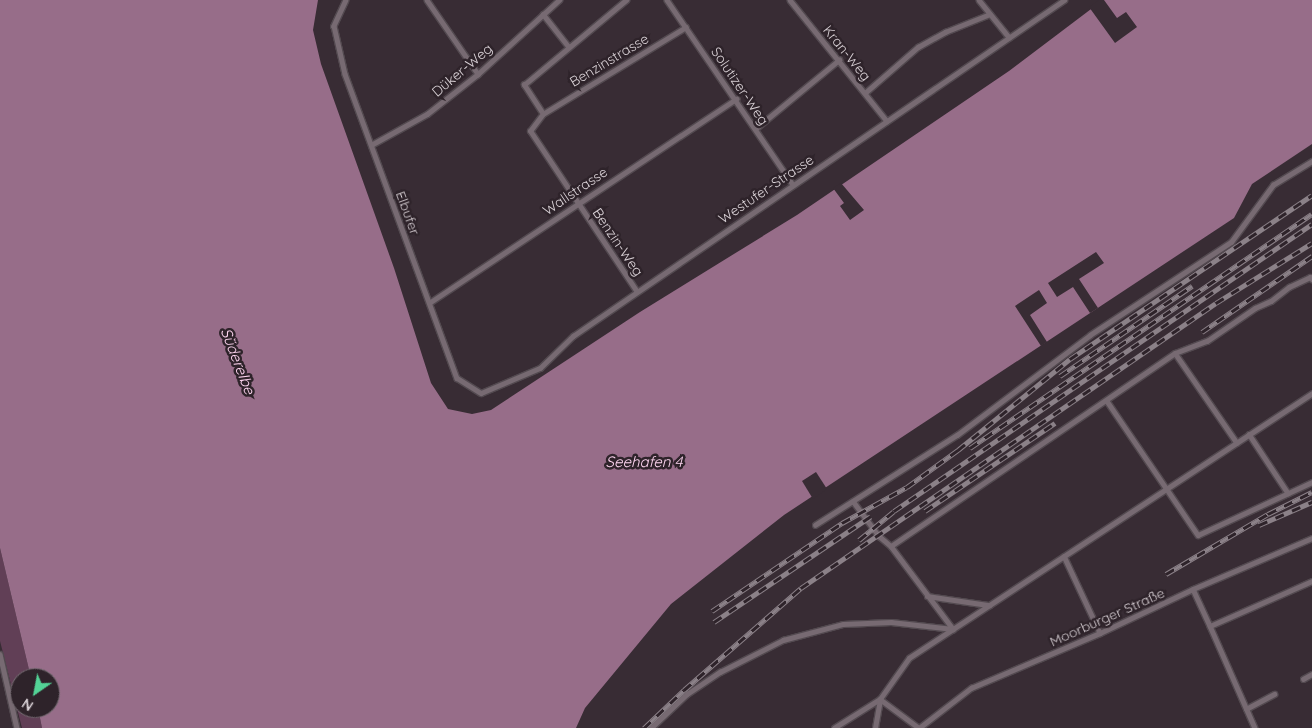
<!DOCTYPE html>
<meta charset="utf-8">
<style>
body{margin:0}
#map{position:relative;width:1312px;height:728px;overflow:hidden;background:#382c34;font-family:Quicksand,sans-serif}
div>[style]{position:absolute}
.green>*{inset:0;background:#613f56}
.water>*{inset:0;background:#976d89}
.pier>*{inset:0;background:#382c34}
.roads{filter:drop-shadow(1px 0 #534a50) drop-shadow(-1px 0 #534a50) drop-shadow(0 1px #534a50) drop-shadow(0 -1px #534a50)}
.service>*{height:4.5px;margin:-2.25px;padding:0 2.25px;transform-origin:2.25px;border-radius:2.25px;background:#776a72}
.rail>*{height:5px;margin-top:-2.5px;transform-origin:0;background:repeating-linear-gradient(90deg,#2e232a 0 9px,#8b8188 0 18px);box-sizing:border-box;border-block:1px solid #8b8188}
span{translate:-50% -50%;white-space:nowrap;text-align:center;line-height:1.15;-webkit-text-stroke:5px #2e232a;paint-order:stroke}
.street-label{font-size:14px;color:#d9d1d6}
.water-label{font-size:15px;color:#fed5f0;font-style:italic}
.north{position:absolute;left:10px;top:668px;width:50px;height:50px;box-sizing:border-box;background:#2e232a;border:1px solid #72696f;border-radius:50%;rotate:213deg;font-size:14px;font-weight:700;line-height:20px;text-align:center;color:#d9d1d6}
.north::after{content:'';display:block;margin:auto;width:18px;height:22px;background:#53d396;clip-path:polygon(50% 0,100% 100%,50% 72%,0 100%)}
</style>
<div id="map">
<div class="green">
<i style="clip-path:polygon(0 548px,31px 678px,20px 678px,20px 708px,38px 708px,42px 728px,22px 728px,0 641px)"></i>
</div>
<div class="water">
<i style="clip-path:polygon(0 0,318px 0,313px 30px,321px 64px,394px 268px,431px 383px,448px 409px,472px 414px,491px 410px,640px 312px,797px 215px,1009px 71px,1103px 0,1312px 0,1312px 144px,1252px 184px,1234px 218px,784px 515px,671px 604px,585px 708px,576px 728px,42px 728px,38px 708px,50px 708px,50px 678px,31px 678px,0 548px)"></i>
</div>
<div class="pier">
<i style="clip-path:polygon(1099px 0,1104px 0,1117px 18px,1126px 12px,1137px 27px,1115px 43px,1089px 7px)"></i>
<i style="clip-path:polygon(841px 183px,864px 210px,850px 220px,840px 206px,844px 203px,833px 188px)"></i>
<i style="clip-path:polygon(1096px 252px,1104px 263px,1079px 279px,1098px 308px,1090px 313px,1073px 287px,1057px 297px,1048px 283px)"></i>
<i style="clip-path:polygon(1039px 290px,1047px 303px,1030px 315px,1047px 342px,1041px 346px,1015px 306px)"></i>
<i style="clip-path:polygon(816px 472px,827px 489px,813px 499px,802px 481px)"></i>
</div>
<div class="roads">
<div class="service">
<i style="left:346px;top:0;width:29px;rotate:115deg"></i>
<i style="left:334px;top:26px;width:49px;rotate:77.1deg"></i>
<i style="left:345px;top:74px;width:324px;rotate:69.8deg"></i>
<i style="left:457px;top:378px;width:28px;rotate:32deg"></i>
<i style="left:481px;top:393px;width:64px;rotate:-23deg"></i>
<i style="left:540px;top:368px;width:46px;rotate:-44.1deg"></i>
<i style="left:573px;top:336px;width:595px;rotate:-34.38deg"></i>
<i style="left:427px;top:0;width:90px;rotate:55.4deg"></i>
<i style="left:667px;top:0;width:224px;rotate:55.7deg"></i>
<i style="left:790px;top:0;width:155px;rotate:51.3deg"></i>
<i style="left:979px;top:0;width:48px;rotate:51deg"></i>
<i style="left:543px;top:14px;width:42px;rotate:51.8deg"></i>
<i style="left:865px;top:93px;width:70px;rotate:-41deg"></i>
<i style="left:918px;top:47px;width:31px;rotate:-29deg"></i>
<i style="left:945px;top:32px;width:48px;rotate:-21.8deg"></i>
<i style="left:543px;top:114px;width:35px;rotate:-123deg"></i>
<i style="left:524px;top:85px;width:133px;rotate:-39.8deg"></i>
<i style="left:755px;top:129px;width:109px;rotate:-39.4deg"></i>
<i style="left:371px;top:145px;width:64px;rotate:-29deg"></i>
<i style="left:427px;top:114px;width:65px;rotate:-38.1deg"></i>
<i style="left:478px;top:74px;width:110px;rotate:-42.4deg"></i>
<i style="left:637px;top:292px;width:193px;rotate:-123.6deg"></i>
<i style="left:530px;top:131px;width:21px;rotate:-53deg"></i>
<i style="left:543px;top:114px;width:167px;rotate:-31.3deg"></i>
<i style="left:429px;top:303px;width:369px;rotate:-33.6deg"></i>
<i style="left:1175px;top:353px;width:109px;rotate:55.4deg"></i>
<i style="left:1107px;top:401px;width:162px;rotate:55.8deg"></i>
<i style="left:1198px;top:535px;width:126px;rotate:-24.9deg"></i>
<i style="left:1249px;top:434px;width:71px;rotate:56.5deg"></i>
<i style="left:853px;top:501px;width:44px;rotate:53.4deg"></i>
<i style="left:879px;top:536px;width:16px;rotate:40deg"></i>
<i style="left:891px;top:546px;width:104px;rotate:53.2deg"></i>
<i style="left:815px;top:525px;width:168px;rotate:-32.4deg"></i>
<i style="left:957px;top:435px;width:166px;rotate:-36.9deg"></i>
<i style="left:1090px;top:335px;width:169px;rotate:-33.4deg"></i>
<i style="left:1231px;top:242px;width:71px;rotate:-53.6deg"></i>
<i style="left:1273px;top:185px;width:46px;rotate:-31.6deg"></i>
<i style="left:891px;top:546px;width:343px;rotate:-34.2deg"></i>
<i style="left:1175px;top:353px;width:34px;rotate:-21deg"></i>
<i style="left:1207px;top:341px;width:58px;rotate:-34.5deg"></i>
<i style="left:1255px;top:308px;width:17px;rotate:-24deg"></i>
<i style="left:1271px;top:301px;width:23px;rotate:-38deg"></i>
<i style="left:1289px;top:287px;width:23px;rotate:-25deg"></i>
<i style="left:1310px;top:277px;width:3px;rotate:45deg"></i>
<i style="left:1064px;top:556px;width:85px;rotate:64.9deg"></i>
<i style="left:1193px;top:589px;width:41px;rotate:65.3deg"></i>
<i style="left:1210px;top:626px;width:111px;rotate:-23.8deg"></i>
<i style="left:927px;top:596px;width:63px;rotate:8.3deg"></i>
<i style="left:1210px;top:626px;width:111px;rotate:66.2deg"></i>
<i style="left:0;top:654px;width:76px;rotate:77.1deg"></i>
<i style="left:1303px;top:679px;width:10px;rotate:-29deg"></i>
<i style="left:1246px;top:709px;width:32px;rotate:-28deg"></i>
<i style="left:651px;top:728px;width:50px;rotate:-43.4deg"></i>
<i style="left:687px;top:694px;width:40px;rotate:-34deg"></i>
<i style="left:720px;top:672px;width:71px;rotate:-26.9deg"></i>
<i style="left:783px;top:640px;width:62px;rotate:-14.9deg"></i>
<i style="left:843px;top:624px;width:48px;rotate:-2.4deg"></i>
<i style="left:891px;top:622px;width:62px;rotate:6.4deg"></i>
<i style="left:834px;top:728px;width:54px;rotate:-32.2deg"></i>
<i style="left:880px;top:699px;width:49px;rotate:36.6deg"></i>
<i style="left:875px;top:728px;width:29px;rotate:-80deg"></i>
<i style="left:880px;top:699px;width:50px;rotate:-54.7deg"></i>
<i style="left:909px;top:658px;width:482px;rotate:-33.3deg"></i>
<i style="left:919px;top:728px;width:66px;rotate:-37.6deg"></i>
<i style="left:971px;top:688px;width:140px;rotate:-23.1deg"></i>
<i style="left:1100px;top:633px;width:103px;rotate:-25.3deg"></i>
<i style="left:1193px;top:589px;width:129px;rotate:-23.2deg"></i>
</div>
</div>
<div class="rail">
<i style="left:1202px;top:332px;width:134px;rotate:-34.6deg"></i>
<i style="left:1060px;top:376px;width:160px;rotate:-34.3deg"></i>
<i style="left:970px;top:448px;width:414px;rotate:-34.4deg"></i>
<i style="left:925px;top:511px;width:157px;rotate:-34.1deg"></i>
<i style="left:1259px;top:525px;width:58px;rotate:-23.5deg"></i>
<i style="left:859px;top:540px;width:45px;rotate:-39.6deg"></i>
<i style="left:894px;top:511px;width:507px;rotate:-34.47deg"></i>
<i style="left:1166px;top:574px;width:118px;rotate:-30.5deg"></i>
<i style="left:1268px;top:514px;width:49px;rotate:-26.6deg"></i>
<i style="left:712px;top:611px;width:157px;rotate:-34.1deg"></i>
<i style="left:842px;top:523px;width:74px;rotate:-29deg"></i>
<i style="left:907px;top:487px;width:63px;rotate:-36deg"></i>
<i style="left:958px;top:450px;width:144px;rotate:-39.1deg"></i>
<i style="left:1070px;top:359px;width:292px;rotate:-34.1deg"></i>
<i style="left:714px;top:622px;width:189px;rotate:-34deg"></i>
<i style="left:644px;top:728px;width:55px;rotate:-43.5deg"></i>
<i style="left:684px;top:690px;width:155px;rotate:-41.1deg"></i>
<i style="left:801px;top:588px;width:503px;rotate:-34.48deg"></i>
<i style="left:1216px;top:303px;width:113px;rotate:-32deg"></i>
</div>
<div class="street-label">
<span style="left:847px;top:53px;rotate:51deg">Kran-Weg</span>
<span style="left:609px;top:60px;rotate:-31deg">Benzinstrasse</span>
<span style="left:462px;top:70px;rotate:-40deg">Düker-Weg</span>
<span style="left:740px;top:86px;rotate:56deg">Solutizer-Weg</span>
<span style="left:766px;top:189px;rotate:-34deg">Westufer-Strasse</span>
<span style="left:575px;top:191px;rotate:-34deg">Wallstrasse</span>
<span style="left:408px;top:213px;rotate:70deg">Elbufer</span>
<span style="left:618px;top:242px;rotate:56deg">Benzin-Weg</span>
<span style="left:1107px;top:617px;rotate:-24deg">Moorburger Straße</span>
</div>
<div class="water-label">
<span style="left:238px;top:361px;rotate:69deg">Süderelbe</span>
<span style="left:644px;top:462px">Seehafen 4</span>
</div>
<div class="north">N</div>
</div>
